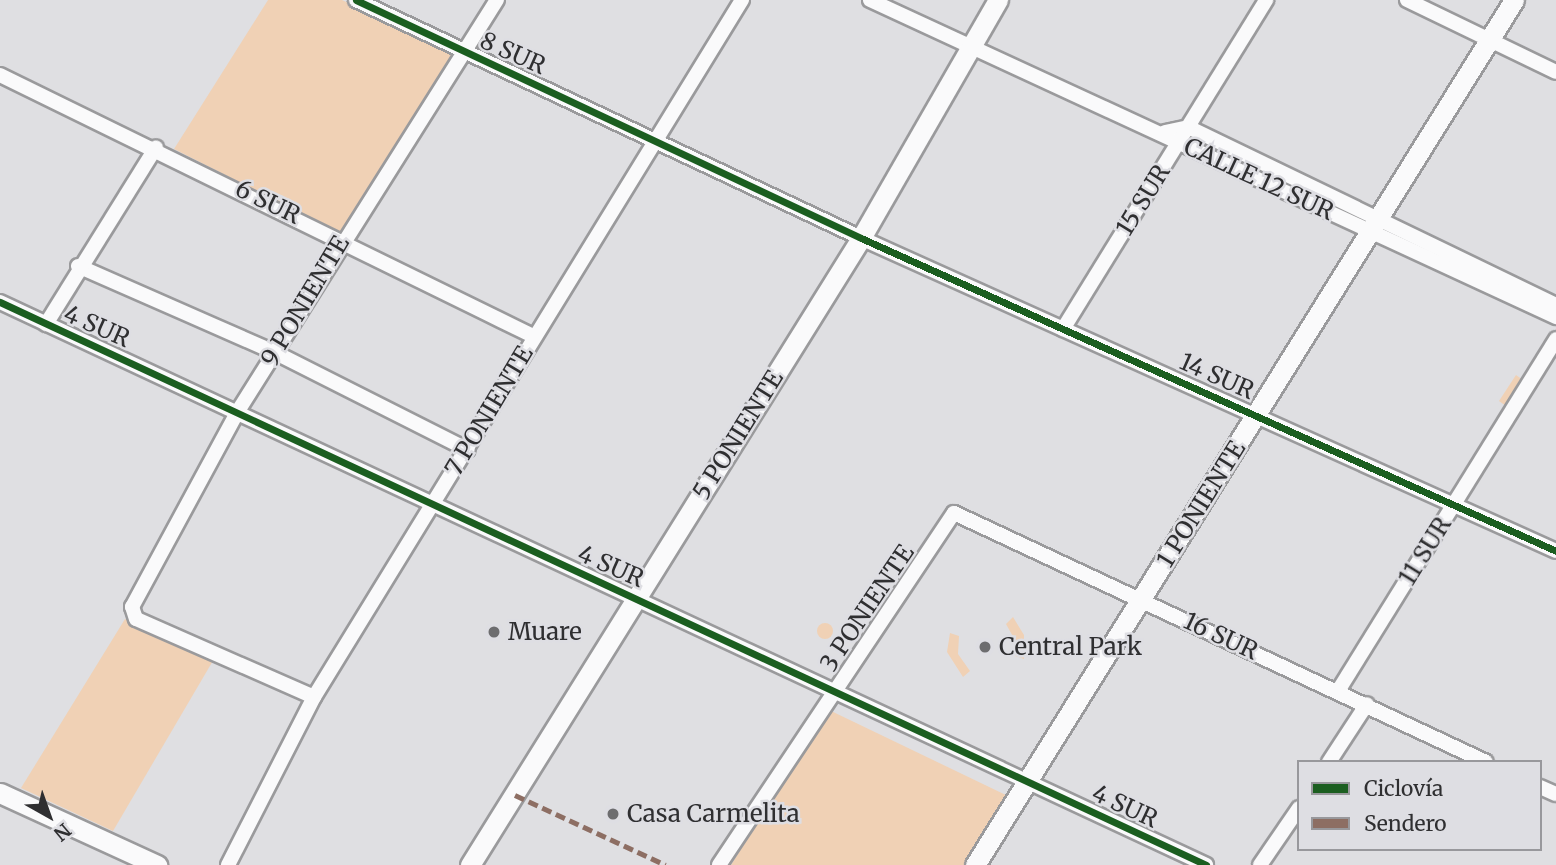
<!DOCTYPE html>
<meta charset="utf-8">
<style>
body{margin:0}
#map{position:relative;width:1556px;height:865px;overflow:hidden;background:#dfdfe2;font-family:Merriweather,serif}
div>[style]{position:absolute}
.green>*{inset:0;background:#f0d1b5}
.round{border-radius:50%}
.roads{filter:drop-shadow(2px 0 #9a9a9c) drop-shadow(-2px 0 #9a9a9c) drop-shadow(0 2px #9a9a9c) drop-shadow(0 -2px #9a9a9c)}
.street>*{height:14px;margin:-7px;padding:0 7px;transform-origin:7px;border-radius:7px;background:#fafafb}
.secondary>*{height:19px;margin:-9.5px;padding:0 9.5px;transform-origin:9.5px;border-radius:9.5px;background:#fafafb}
.quiet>*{height:5px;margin-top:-2.5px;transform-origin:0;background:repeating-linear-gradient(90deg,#8d6e63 0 10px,transparent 0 15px)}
.cycleway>*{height:7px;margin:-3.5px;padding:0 3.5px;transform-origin:3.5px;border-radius:3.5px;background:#1b5e20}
.dots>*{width:19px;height:19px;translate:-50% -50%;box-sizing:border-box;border:4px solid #dedee3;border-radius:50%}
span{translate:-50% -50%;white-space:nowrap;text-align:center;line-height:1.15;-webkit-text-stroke:5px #dedee3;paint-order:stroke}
.street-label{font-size:24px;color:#2f2f31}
.poi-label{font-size:24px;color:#2f2f31}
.left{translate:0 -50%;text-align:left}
.legend{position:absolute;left:1297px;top:760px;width:245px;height:91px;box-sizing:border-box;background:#dedee3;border:2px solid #98989c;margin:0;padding:9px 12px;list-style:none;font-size:21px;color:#2f2f31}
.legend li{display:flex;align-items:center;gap:14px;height:35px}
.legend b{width:35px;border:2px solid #98989c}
.north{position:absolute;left:14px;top:781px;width:70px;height:70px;-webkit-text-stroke:5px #dedee3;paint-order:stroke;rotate:140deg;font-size:19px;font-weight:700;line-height:28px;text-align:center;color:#2f2f31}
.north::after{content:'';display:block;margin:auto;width:24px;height:32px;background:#2f2f31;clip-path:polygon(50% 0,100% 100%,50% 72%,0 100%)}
</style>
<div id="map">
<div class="green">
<i style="clip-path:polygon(268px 0,342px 0,458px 55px,340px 233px,174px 149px)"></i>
<i style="clip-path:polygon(1516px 375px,1527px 383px,1510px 409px,1499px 401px)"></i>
<i style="clip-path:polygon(1013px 617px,1024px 635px,1024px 659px,1015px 656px,1016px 642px,1006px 624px)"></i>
<i style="clip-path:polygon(125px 619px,214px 659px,113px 831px,21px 788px)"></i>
<i class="round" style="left:817px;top:623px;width:16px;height:16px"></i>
<i style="clip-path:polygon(950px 633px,959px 636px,958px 654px,970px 671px,963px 677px,947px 652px)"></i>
<i style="clip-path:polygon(827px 709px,1010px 797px,969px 865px,731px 865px)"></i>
</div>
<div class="roads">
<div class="street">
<i style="left:356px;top:0;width:558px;rotate:25.23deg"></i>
<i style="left:861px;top:238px;width:762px;rotate:24.24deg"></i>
<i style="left:870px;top:0;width:756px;rotate:24.8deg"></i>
<i style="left:1407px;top:0;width:165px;rotate:25.8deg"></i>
<i style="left:0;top:75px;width:593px;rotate:26.09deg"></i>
<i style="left:1165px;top:132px;width:24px;rotate:-12deg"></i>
<i style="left:1188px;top:127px;width:409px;rotate:25.8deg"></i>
<i style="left:78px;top:266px;width:214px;rotate:23.7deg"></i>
<i style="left:274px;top:352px;width:217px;rotate:26.8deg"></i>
<i style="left:0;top:302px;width:1331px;rotate:25.02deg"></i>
<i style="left:46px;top:324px;width:208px;rotate:-58.1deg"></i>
<i style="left:1063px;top:329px;width:387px;rotate:-58.3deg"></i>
<i style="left:1338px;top:691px;width:414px;rotate:-58.2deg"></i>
<i style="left:314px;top:697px;width:194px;rotate:-156.3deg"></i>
<i style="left:136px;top:619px;width:13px;rotate:-108deg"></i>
<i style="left:132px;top:607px;width:223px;rotate:-61.6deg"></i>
<i style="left:238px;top:411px;width:486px;rotate:-57.8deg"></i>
<i style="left:1329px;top:762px;width:69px;rotate:-56.8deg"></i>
<i style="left:1540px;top:787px;width:17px;rotate:24deg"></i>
<i style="left:228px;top:865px;width:189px;rotate:-62.9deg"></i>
<i style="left:314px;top:697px;width:818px;rotate:-58.45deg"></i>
<i style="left:719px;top:865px;width:423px;rotate:-56.3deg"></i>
<i style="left:954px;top:513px;width:587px;rotate:25.08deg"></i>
<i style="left:1260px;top:865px;width:69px;rotate:-55.6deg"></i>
</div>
<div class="secondary">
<i style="left:0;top:793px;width:173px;rotate:24.6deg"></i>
<i style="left:470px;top:865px;width:739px;rotate:-58.05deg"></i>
<i style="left:861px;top:238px;width:275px;rotate:-60.1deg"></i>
<i style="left:975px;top:865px;width:1019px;rotate:-58.07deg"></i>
</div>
</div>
<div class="quiet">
<i style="left:515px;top:795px;width:166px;rotate:24.9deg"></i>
</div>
<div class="cycleway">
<i style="left:356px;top:0;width:558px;rotate:25.23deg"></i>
<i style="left:861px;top:238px;width:762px;rotate:24.24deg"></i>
<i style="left:0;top:302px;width:1331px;rotate:25.02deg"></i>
</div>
<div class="dots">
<i style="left:494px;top:632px;background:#6d6d6f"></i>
<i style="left:985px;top:647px;background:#6d6d6f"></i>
<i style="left:613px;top:814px;background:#6d6d6f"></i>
</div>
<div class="street-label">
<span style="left:513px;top:53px;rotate:24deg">8 SUR</span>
<span style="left:1259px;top:179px;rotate:25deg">CALLE 12 SUR</span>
<span style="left:1143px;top:200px;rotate:-58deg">15 SUR</span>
<span style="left:268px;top:202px;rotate:26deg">6 SUR</span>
<span style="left:305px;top:301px;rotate:-59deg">9 PONIENTE</span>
<span style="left:97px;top:326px;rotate:24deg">4 SUR</span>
<span style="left:1217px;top:376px;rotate:24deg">14 SUR</span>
<span style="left:489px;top:411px;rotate:-59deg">7 PONIENTE</span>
<span style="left:738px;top:435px;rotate:-58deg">5 PONIENTE</span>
<span style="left:1201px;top:504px;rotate:-58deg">1 PONIENTE</span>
<span style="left:1425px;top:551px;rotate:-58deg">11 SUR</span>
<span style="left:611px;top:566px;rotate:24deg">4 SUR</span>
<span style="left:867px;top:608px;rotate:-56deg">3 PONIENTE</span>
<span style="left:1221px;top:636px;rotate:25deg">16 SUR</span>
<span style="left:1125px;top:806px;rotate:25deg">4 SUR</span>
</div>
<div class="poi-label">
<span class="left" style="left:508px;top:632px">Muare</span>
<span class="left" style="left:999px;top:647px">Central Park</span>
<span class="left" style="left:627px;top:814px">Casa Carmelita</span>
</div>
<ul class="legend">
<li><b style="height:9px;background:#1b5e20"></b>Ciclovía</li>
<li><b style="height:9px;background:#8d6e63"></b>Sendero</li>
</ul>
<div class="north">N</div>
</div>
